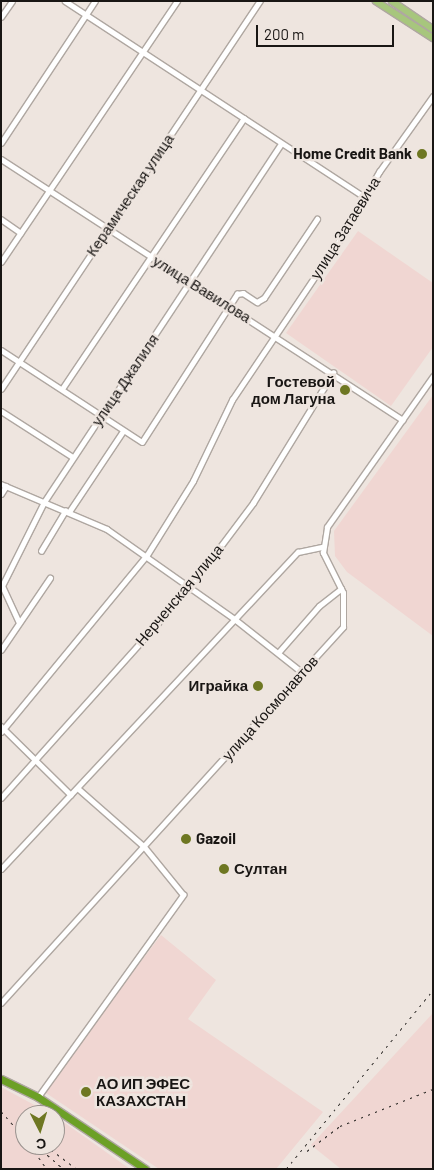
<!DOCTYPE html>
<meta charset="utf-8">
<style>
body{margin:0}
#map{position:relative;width:434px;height:1170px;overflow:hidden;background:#eee5df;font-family:Barlow,sans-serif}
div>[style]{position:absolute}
.industrial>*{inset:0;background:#f0d6d2}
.roads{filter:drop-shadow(1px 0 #afa7a1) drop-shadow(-1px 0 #afa7a1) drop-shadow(0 1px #afa7a1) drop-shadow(0 -1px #afa7a1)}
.minor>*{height:4.5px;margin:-2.25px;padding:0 2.25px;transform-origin:2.25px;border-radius:2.25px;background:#fff}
.major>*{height:5.5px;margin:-2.75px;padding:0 2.75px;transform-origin:2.75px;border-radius:2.75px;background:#a7c67d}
.highway>*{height:7px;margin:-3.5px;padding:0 3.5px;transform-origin:3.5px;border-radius:3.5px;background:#6ca026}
.rail>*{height:1px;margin-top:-0.5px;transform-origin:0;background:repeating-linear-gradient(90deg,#2e2b28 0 2.5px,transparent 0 7.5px)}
.dots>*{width:14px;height:14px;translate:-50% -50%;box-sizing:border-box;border:2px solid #eee5df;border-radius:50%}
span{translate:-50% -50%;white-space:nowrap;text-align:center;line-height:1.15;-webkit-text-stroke:5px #eee5df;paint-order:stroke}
.poi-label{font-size:15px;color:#191614;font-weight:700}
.right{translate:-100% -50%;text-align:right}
.left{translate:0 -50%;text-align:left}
.street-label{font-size:15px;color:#191614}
.frame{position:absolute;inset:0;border:2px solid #191614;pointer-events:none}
.north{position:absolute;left:15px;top:1105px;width:50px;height:50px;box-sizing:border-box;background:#eee5df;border:1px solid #99928e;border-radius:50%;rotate:175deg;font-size:14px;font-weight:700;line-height:20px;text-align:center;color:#191614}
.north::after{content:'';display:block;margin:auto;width:18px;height:22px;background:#6e7722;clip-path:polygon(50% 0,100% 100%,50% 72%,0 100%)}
.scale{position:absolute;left:256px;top:25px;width:138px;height:22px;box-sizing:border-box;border:2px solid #191614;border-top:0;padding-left:6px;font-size:15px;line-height:18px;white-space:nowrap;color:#191614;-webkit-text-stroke:4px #eee5df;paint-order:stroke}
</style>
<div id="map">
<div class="industrial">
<i style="clip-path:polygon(358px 231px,433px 283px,433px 347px,391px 406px,286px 333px)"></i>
<i style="clip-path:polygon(433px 395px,433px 636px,347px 572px,335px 556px,334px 531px)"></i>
<i style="clip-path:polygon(161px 935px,216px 980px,188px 1019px,323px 1112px,276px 1169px,159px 1169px,43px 1091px)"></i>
<i style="clip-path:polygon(433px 1013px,433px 1169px,341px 1169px,311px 1145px)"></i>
<i style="clip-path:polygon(1px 1087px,53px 1115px,25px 1115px,25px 1145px,55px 1145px,55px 1116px,130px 1169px,1px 1169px)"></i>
</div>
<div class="roads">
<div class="minor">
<i style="left:65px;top:1px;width:358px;rotate:33.2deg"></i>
<i style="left:1px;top:17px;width:19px;rotate:-55deg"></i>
<i style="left:1px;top:143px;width:170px;rotate:-56.5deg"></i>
<i style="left:1px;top:159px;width:479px;rotate:33deg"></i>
<i style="left:1px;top:219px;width:24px;rotate:35deg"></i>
<i style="left:1px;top:262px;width:315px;rotate:-56deg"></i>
<i style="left:1px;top:350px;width:168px;rotate:33.1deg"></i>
<i style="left:142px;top:442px;width:176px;rotate:-57.3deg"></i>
<i style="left:237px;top:294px;width:6px;rotate:-9deg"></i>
<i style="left:243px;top:293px;width:17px;rotate:33deg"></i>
<i style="left:257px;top:302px;width:8px;rotate:-30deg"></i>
<i style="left:264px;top:298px;width:95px;rotate:-56.1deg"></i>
<i style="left:1px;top:389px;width:467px;rotate:-56.3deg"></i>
<i style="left:62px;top:389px;width:326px;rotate:-56.1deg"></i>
<i style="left:1px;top:411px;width:85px;rotate:32.6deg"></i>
<i style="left:1px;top:484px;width:115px;rotate:23deg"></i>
<i style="left:107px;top:529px;width:158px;rotate:35.2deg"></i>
<i style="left:236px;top:620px;width:85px;rotate:38.3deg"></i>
<i style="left:1px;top:494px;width:9px;rotate:-58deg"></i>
<i style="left:69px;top:512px;width:97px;rotate:-56.3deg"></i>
<i style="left:41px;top:551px;width:47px;rotate:-59deg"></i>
<i style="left:19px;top:623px;width:41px;rotate:-114.7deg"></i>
<i style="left:2px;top:586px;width:94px;rotate:-63.4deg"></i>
<i style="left:44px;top:502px;width:428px;rotate:-56.5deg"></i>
<i style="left:1px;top:650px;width:87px;rotate:-55.8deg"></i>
<i style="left:278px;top:653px;width:62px;rotate:-48.9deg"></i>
<i style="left:319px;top:606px;width:28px;rotate:-38deg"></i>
<i style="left:1px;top:726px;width:98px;rotate:44.6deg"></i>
<i style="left:1px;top:732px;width:229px;rotate:-50.5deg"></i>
<i style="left:147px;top:555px;width:87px;rotate:-58.1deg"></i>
<i style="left:193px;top:481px;width:90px;rotate:-64.3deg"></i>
<i style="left:232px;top:400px;width:194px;rotate:-56.1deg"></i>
<i style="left:340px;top:239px;width:78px;rotate:-59.8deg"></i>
<i style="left:379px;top:172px;width:93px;rotate:-54.6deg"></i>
<i style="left:1px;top:798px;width:283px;rotate:-48.1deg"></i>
<i style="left:190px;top:587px;width:105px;rotate:-53.1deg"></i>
<i style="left:253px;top:503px;width:153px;rotate:-58.4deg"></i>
<i style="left:1px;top:869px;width:434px;rotate:-46.9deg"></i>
<i style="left:298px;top:552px;width:25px;rotate:-12deg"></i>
<i style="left:1px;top:1003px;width:508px;rotate:-47.71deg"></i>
<i style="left:343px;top:627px;width:34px;rotate:-90deg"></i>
<i style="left:343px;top:593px;width:45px;rotate:-116.6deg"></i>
<i style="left:323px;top:553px;width:26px;rotate:-81deg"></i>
<i style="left:327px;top:527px;width:184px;rotate:-54.9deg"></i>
<i style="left:38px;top:1097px;width:249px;rotate:-54.3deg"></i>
<i style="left:183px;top:895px;width:62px;rotate:-129.1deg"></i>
<i style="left:144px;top:847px;width:88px;rotate:-138.7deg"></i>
</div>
<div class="major">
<i style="left:376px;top:1px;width:68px;rotate:33deg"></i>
<i style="left:392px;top:1px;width:50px;rotate:34.3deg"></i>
</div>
<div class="highway">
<i style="left:1px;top:1079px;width:41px;rotate:25.9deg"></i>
<i style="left:38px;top:1097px;width:129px;rotate:33.9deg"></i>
</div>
</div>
<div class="rail">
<i style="left:1px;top:1111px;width:37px;rotate:49deg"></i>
<i style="left:30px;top:1145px;width:29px;rotate:55deg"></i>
<i style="left:36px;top:1145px;width:37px;rotate:41deg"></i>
<i style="left:45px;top:1145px;width:40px;rotate:37deg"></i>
<i style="left:307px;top:1151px;width:41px;rotate:-37.1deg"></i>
<i style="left:340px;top:1126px;width:100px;rotate:-21.7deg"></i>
<i style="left:286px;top:1169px;width:232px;rotate:-50.6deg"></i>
</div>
<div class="dots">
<i style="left:422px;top:154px;background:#6e7722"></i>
<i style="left:345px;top:390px;background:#6e7722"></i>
<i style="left:258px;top:686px;background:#6e7722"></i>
<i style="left:186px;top:839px;background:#6e7722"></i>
<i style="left:224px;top:869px;background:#6e7722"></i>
<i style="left:86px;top:1092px;background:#6e7722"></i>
</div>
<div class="poi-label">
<span class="right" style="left:412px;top:154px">Home Credit Bank</span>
<span class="right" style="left:335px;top:390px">Гостевой<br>дом Лагуна</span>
<span class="right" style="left:248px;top:686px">Играйка</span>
<span class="left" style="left:196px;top:839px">Gazoil</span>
<span class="left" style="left:234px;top:869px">Султан</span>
<span class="left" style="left:96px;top:1092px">АО ИП ЭФЕС<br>КАЗАХСТАН</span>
</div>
<div class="street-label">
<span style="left:130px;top:195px;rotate:-56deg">Керамическая улица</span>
<span style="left:345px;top:228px;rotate:-58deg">улица Затаевича</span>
<span style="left:202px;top:289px;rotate:32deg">улица Вавилова</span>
<span style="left:125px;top:380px;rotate:-56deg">улица Джалиля</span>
<span style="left:179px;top:595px;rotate:-50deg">Нерченская улица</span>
<span style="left:270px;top:708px;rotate:-48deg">улица Космонавтов</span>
</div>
<div class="frame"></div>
<div class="north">С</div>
<div class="scale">200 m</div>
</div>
